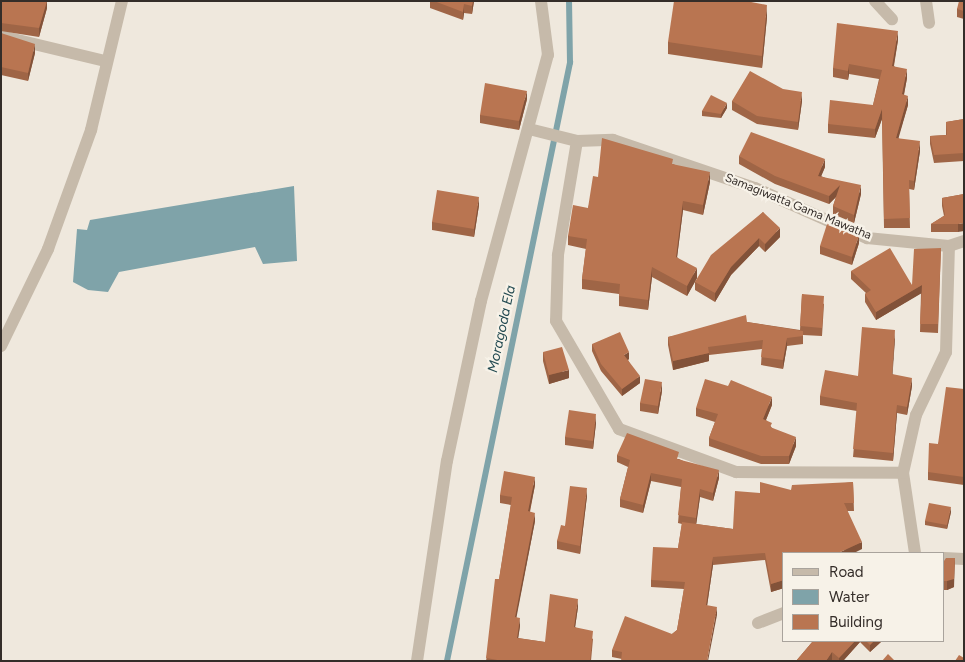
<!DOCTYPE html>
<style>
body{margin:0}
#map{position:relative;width:965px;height:662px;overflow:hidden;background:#efe8dd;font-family:Figtree,sans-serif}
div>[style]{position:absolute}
.water>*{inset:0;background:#7fa3a9}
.stream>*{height:5.5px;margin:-2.75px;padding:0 2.75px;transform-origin:2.75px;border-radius:2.75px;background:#7fa3a9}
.minor>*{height:12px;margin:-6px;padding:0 6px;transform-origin:6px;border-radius:6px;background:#c6baaa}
.wall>*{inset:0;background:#9f6546}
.shaded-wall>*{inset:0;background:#825239}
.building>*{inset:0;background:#b97551}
span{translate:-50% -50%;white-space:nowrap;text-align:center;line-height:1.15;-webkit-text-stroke:4.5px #f7f2e8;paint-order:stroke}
.street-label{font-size:12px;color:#342d29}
.water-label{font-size:14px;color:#234a51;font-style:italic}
.frame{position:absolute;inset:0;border:2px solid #342d29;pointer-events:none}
.legend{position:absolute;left:782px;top:552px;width:162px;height:90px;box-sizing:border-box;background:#f7f2e8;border:1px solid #a9a39c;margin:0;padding:6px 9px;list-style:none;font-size:15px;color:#342d29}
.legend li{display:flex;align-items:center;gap:10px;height:25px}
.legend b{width:25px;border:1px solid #a9a39c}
</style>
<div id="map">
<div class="water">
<i style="clip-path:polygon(294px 186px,297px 261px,263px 264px,255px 247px,119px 272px,108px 292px,88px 290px,73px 282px,77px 229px,87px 230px,90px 220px)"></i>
</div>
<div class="stream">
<i style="left:447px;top:661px;width:611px;rotate:-78.38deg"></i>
<i style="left:570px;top:63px;width:62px;rotate:-90.9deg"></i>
</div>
<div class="minor">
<i style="left:875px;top:1px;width:25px;rotate:47deg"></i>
<i style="left:926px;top:1px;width:22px;rotate:82deg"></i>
<i style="left:1px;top:36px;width:107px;rotate:13.5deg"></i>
<i style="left:529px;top:129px;width:49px;rotate:14deg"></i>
<i style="left:577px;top:141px;width:36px;rotate:-2deg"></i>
<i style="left:613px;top:140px;width:150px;rotate:18.7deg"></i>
<i style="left:755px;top:188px;width:123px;rotate:24.1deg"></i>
<i style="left:867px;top:238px;width:82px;rotate:5.6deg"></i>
<i style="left:949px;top:246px;width:16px;rotate:-18deg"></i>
<i style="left:577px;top:141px;width:116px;rotate:99.5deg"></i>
<i style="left:558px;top:255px;width:66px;rotate:91.7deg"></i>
<i style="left:556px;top:321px;width:125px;rotate:59.7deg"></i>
<i style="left:619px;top:429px;width:125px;rotate:20.2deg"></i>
<i style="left:736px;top:472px;width:167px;rotate:0.3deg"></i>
<i style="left:1px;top:346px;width:108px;rotate:-64.1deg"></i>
<i style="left:48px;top:249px;width:127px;rotate:-70.1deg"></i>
<i style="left:91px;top:130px;width:133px;rotate:-76.5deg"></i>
<i style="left:915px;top:553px;width:81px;rotate:-98.5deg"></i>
<i style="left:903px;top:473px;width:59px;rotate:-77.4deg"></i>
<i style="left:916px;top:415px;width:70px;rotate:-64.5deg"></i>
<i style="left:946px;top:352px;width:106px;rotate:-88.4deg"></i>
<i style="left:944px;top:558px;width:20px;rotate:3deg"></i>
<i style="left:758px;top:623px;width:28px;rotate:-21deg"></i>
<i style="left:417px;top:661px;width:202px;rotate:-81.5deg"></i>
<i style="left:447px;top:461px;width:164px;rotate:-78deg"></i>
<i style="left:481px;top:301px;width:255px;rotate:-74.8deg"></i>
<i style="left:548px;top:55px;width:54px;rotate:-97.4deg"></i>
</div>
<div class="wall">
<i style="clip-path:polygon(1px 1px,47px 1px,47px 8px,39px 37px,1px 31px)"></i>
<i style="clip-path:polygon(430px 1px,474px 1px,472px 14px,464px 13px,463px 20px,430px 8px)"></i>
<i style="clip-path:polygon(964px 1px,964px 19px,957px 17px,957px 9px)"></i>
<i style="clip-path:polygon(767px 17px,762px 68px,668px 54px,668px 42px)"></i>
<i style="clip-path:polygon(1px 33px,35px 53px,28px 81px,1px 75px)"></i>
<i style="clip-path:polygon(898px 40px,894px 66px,907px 78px,904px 95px,908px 105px,898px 138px,920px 151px,914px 190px,909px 189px,910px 228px,884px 228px,882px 119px,875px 138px,828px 133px,828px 124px,873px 105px,879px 79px,849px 74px,848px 80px,833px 77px,833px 68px)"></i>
<i style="clip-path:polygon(527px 99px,519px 130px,480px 123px,480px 115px)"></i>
<i style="clip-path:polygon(732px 101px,802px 101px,798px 130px,757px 124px,732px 110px)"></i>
<i style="clip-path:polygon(727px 108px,721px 118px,702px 116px,702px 111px)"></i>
<i style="clip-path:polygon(964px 119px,964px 161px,934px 163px,930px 144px,930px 136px,946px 135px,946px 122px)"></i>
<i style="clip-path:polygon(739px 156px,825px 167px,821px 176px,861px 194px,854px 223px,833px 214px,833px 206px,836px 197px,829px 204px,775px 184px,739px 164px)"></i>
<i style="clip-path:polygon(673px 164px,710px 182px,703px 215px,683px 210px,677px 257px,697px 278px,687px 296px,652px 277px,648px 310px,619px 306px,619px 294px,582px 289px,582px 279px,586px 249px,568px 245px,568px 236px,588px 208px,598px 177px)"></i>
<i style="clip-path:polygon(964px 194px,958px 232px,931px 232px,931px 224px,944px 216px,942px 206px,942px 198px)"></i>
<i style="clip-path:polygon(479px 205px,474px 237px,432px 230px,432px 222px)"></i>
<i style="clip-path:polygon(763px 212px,780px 237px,765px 252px,759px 246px,731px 275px,715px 302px,695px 290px,695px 282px)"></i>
<i style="clip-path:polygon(859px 243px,852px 265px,820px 254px,820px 246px)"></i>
<i style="clip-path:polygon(941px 248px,938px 333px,920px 332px,921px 293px,876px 320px,865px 302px,865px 294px,866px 293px,851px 279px,851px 271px,912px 285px)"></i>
<i style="clip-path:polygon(802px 294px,824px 304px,822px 336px,803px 335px,803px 344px,787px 346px,783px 369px,761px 365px,762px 349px,709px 355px,709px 361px,673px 370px,668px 345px,668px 337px,747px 322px,800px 330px)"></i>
<i style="clip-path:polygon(895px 338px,892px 374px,912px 386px,907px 415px,897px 413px,893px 461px,853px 457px,857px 411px,820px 405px,820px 396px,858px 376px)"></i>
<i style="clip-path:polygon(592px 344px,629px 359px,628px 360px,640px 383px,622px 396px,601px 371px,592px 351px)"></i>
<i style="clip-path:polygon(543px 352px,569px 378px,549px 384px,543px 361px)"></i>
<i style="clip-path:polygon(964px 389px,964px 485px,928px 480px,928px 472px,938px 444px)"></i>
<i style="clip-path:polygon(662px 391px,658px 414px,640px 411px,640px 403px)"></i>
<i style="clip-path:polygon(772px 405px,766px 420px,772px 428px,796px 446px,789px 464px,761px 464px,709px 446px,709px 438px,715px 422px,696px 416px,696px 408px)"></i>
<i style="clip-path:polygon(596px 423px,593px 449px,565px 445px,565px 437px)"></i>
<i style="clip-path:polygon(617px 455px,679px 459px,719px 478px,713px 501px,700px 497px,696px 524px,733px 529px,760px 493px,791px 490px,853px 482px,854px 511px,847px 511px,862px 549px,784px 553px,784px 588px,771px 592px,765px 560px,713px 565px,707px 606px,717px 615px,622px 659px,612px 657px,612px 650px,672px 634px,677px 630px,684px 589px,651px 587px,651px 580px,678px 548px,682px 524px,678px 523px,681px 487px,651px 481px,643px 513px,620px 507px,620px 499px,628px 467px,617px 462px)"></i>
<i style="clip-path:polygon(535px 485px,530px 512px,535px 521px,516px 617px,520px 626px,518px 638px,545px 642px,578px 607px,575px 627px,593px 639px,591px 661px,486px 661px,511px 505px,500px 503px,500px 495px)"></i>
<i style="clip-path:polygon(587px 496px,580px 554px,557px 549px,557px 541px,565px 526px)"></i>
<i style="clip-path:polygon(951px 512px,947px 529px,925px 525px,925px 521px)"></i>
<i style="clip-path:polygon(944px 561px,954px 587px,947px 590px,944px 590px)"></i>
<i style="clip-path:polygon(813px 641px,882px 641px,870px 652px,860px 642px,843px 661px,833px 661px,832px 660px,832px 661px,796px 661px)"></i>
</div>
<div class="shaded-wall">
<i style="clip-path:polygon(47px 1px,47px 8px,39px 37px,39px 28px)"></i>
<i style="clip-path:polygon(473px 1px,474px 1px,472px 14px,472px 6px)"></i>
<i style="clip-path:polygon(464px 4px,464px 13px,463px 20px,463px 12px)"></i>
<i style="clip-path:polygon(767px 5px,767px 17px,762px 68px,762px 56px)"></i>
<i style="clip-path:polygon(898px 31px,898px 40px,892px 75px,892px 66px)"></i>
<i style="clip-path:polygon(35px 44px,35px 53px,28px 81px,28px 73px)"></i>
<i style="clip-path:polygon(849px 64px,849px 74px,848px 80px,848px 71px)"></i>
<i style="clip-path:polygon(907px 69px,907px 78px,902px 104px,902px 94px)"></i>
<i style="clip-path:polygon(527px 91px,527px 99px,519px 130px,519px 121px)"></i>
<i style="clip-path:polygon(802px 92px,802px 101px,798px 130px,798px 122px)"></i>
<i style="clip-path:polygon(908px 96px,908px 105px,896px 147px,896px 138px)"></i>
<i style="clip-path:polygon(727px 103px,727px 108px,721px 118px,721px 114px)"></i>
<i style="clip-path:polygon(882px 109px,882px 119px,875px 138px,875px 129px)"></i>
<i style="clip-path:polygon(920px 141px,920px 151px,914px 190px,914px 181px)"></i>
<i style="clip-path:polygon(825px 159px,825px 167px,818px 184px,818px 176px)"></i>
<i style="clip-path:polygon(710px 172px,710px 182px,703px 215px,703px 205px)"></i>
<i style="clip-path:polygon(840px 185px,840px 193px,829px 204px,829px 196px)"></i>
<i style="clip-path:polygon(861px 185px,861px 194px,854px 223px,854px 215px)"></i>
<i style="clip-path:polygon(479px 197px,479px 205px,474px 237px,474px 229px)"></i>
<i style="clip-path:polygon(683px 201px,683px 210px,676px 266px,676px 257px)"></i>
<i style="clip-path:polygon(964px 223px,964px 231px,958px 232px,958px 224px)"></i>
<i style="clip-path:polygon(780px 228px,780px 237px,765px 252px,765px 244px)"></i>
<i style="clip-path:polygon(859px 235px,859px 243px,852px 265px,852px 257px)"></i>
<i style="clip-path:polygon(759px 238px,759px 246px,731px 275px,715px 302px,715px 293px,731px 267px)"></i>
<i style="clip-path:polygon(652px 267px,652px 277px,648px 310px,648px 300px)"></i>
<i style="clip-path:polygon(697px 268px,697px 278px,687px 296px,687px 286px)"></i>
<i style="clip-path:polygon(922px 285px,922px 293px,876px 320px,876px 312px)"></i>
<i style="clip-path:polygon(895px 330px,895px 338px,892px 383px,892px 374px)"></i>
<i style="clip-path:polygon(787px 338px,787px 346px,783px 369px,783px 360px)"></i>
<i style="clip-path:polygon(629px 352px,629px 359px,624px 362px,624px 355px)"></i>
<i style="clip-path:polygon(709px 353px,709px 361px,673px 370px,673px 361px)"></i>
<i style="clip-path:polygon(569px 370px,569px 378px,549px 384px,549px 375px)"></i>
<i style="clip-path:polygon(640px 376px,640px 383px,622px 396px,622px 389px)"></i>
<i style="clip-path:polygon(912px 378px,912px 386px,907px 415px,907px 407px)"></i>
<i style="clip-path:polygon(662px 382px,662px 391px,658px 414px,658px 406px)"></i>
<i style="clip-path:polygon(772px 397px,772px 405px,763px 427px,763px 419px)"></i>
<i style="clip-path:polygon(897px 405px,897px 413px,893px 461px,893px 453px)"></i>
<i style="clip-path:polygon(596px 414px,596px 423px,593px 449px,593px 441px)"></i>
<i style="clip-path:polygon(796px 437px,796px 446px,789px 464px,789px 456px)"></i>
<i style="clip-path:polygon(719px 470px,719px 478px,713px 501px,713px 493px)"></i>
<i style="clip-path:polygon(651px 473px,651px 481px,643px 513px,643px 505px)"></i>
<i style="clip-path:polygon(535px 477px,535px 485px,528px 519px,528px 511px)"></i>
<i style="clip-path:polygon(587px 488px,587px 496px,580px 554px,580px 546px)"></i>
<i style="clip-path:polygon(700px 489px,700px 497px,696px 526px,696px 518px)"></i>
<i style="clip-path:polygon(951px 507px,951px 512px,947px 529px,947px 525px)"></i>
<i style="clip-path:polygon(535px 513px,535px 521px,515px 625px,515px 617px)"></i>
<i style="clip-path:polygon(862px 542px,862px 549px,854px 553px,838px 553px)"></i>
<i style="clip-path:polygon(713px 557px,713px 565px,706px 613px,706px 605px)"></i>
<i style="clip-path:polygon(955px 558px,954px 587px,947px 590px,947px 581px)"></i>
<i style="clip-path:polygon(784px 580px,784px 588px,771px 592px,771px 584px)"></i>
<i style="clip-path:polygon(578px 599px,578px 607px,574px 635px,574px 627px)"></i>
<i style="clip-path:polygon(717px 607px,717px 615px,708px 661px,707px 661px)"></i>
<i style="clip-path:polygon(520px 618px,520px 626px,517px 646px,517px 638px)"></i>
<i style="clip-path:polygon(855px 641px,860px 641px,860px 642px,843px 661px,839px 661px,839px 658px)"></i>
<i style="clip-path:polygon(874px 641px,882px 641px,870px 652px,870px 645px)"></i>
<i style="clip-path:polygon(832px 652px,832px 661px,826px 661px)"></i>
</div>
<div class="building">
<i style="clip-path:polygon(1px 1px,47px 1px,39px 28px,1px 23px)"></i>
<i style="clip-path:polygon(434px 1px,473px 1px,472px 6px,464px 4px,463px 12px)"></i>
<i style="clip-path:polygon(674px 1px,746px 1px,767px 5px,762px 56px,668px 42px)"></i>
<i style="clip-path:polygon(959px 1px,964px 1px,964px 11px,957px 9px)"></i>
<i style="clip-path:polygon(837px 23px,898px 31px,892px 66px,907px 69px,902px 94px,908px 96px,896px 138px,920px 141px,914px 181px,909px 180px,910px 218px,884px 219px,882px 109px,875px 129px,828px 124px,830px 100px,873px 105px,882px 70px,849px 64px,848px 71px,833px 68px)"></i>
<i style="clip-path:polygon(1px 33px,35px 44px,28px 73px,1px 67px)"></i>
<i style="clip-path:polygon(750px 71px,783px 89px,802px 92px,798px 122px,757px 116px,732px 101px)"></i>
<i style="clip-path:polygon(485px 83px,527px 91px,519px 121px,480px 115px)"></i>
<i style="clip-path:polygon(711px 95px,727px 103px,721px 114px,702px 111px)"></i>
<i style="clip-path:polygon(964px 119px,964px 153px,934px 155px,930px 136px,947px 135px,946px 122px)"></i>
<i style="clip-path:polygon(751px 132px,825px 159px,818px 176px,861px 185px,854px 215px,833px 206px,840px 185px,829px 196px,775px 176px,739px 156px)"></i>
<i style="clip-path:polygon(602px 138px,673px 159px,672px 164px,710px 172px,703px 205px,683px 201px,676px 257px,697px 268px,687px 286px,652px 267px,648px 300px,619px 296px,620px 284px,582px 279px,587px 239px,568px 236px,573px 205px,588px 208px,593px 176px,598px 177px)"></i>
<i style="clip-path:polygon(437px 190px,479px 197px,474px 229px,432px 222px)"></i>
<i style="clip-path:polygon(964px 194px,964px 223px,958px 224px,931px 224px,945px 215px,942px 198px)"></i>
<i style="clip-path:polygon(763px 212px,780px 228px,765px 244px,759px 238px,731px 267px,715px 293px,695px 282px,711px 255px)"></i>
<i style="clip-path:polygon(828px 221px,859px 235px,852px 257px,820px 246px)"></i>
<i style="clip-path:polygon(890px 248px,912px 285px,914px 249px,941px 248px,938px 324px,920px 324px,922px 285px,876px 312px,865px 294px,871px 290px,851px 271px)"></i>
<i style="clip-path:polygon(802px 294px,824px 296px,822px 328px,800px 326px)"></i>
<i style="clip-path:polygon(746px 315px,747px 322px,803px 331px,803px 336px,787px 338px,783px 360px,761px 357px,763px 340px,708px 347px,709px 353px,673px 361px,668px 337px)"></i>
<i style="clip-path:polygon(862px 327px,895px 330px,892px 374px,912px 378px,907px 407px,897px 405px,893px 453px,853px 449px,857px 403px,820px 396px,825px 370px,858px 376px)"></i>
<i style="clip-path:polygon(620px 332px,629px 352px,624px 355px,640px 376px,622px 389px,601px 364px,592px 344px)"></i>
<i style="clip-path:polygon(562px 347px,569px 370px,549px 375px,543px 352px)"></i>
<i style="clip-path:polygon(645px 379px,662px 382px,658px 406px,640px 403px)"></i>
<i style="clip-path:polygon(705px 379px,728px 386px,731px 380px,772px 397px,763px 419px,772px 423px,770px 427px,796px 437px,789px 456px,761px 456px,709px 438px,718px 414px,696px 408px)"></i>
<i style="clip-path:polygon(946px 387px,964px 389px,964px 477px,928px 472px,929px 443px,938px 444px)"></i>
<i style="clip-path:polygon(569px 410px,596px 414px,593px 441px,565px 437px)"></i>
<i style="clip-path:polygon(627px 433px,679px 452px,677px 459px,719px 470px,713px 493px,700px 489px,696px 518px,678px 515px,682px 479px,651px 473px,643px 505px,620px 499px,630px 460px,617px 455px)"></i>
<i style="clip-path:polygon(504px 471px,535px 477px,528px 511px,535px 513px,515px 617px,520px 618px,517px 638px,545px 642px,550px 594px,578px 599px,574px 627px,593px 631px,590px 661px,503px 661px,486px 658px,495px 579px,499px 579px,512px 497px,500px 495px)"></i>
<i style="clip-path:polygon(760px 482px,791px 490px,792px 485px,853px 482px,854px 503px,844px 503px,862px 542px,838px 553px,784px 553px,784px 580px,771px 584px,765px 553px,713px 557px,706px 605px,717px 607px,707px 661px,621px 661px,622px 652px,612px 650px,625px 616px,672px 634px,677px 630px,685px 582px,651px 580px,653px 547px,678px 548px,682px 522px,733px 529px,735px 491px,760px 493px)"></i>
<i style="clip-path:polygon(570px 486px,587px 488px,580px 546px,557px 541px,561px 525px,565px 526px)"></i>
<i style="clip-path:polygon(929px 503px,951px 507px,947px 525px,925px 521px)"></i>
<i style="clip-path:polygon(946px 558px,955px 558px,954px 579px,947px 581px,944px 581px,944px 561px)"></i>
<i style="clip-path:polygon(813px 641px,855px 641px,839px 658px,832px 652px,826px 661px,796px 661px)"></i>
<i style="clip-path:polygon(866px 641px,874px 641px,870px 645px)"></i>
<i style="clip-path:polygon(888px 654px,895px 661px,882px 661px)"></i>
<i style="clip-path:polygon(959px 655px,964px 658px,964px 661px,955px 661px)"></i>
</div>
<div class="street-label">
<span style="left:798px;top:207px;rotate:22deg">Samagiwatta Gama Mawatha</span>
</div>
<div class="water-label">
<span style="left:502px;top:329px;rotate:-78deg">Moragoda Ela</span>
</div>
<div class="frame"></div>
<ul class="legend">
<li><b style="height:6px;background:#c6baaa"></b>Road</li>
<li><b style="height:14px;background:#7fa3a9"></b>Water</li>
<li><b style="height:14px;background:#b97551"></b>Building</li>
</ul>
</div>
